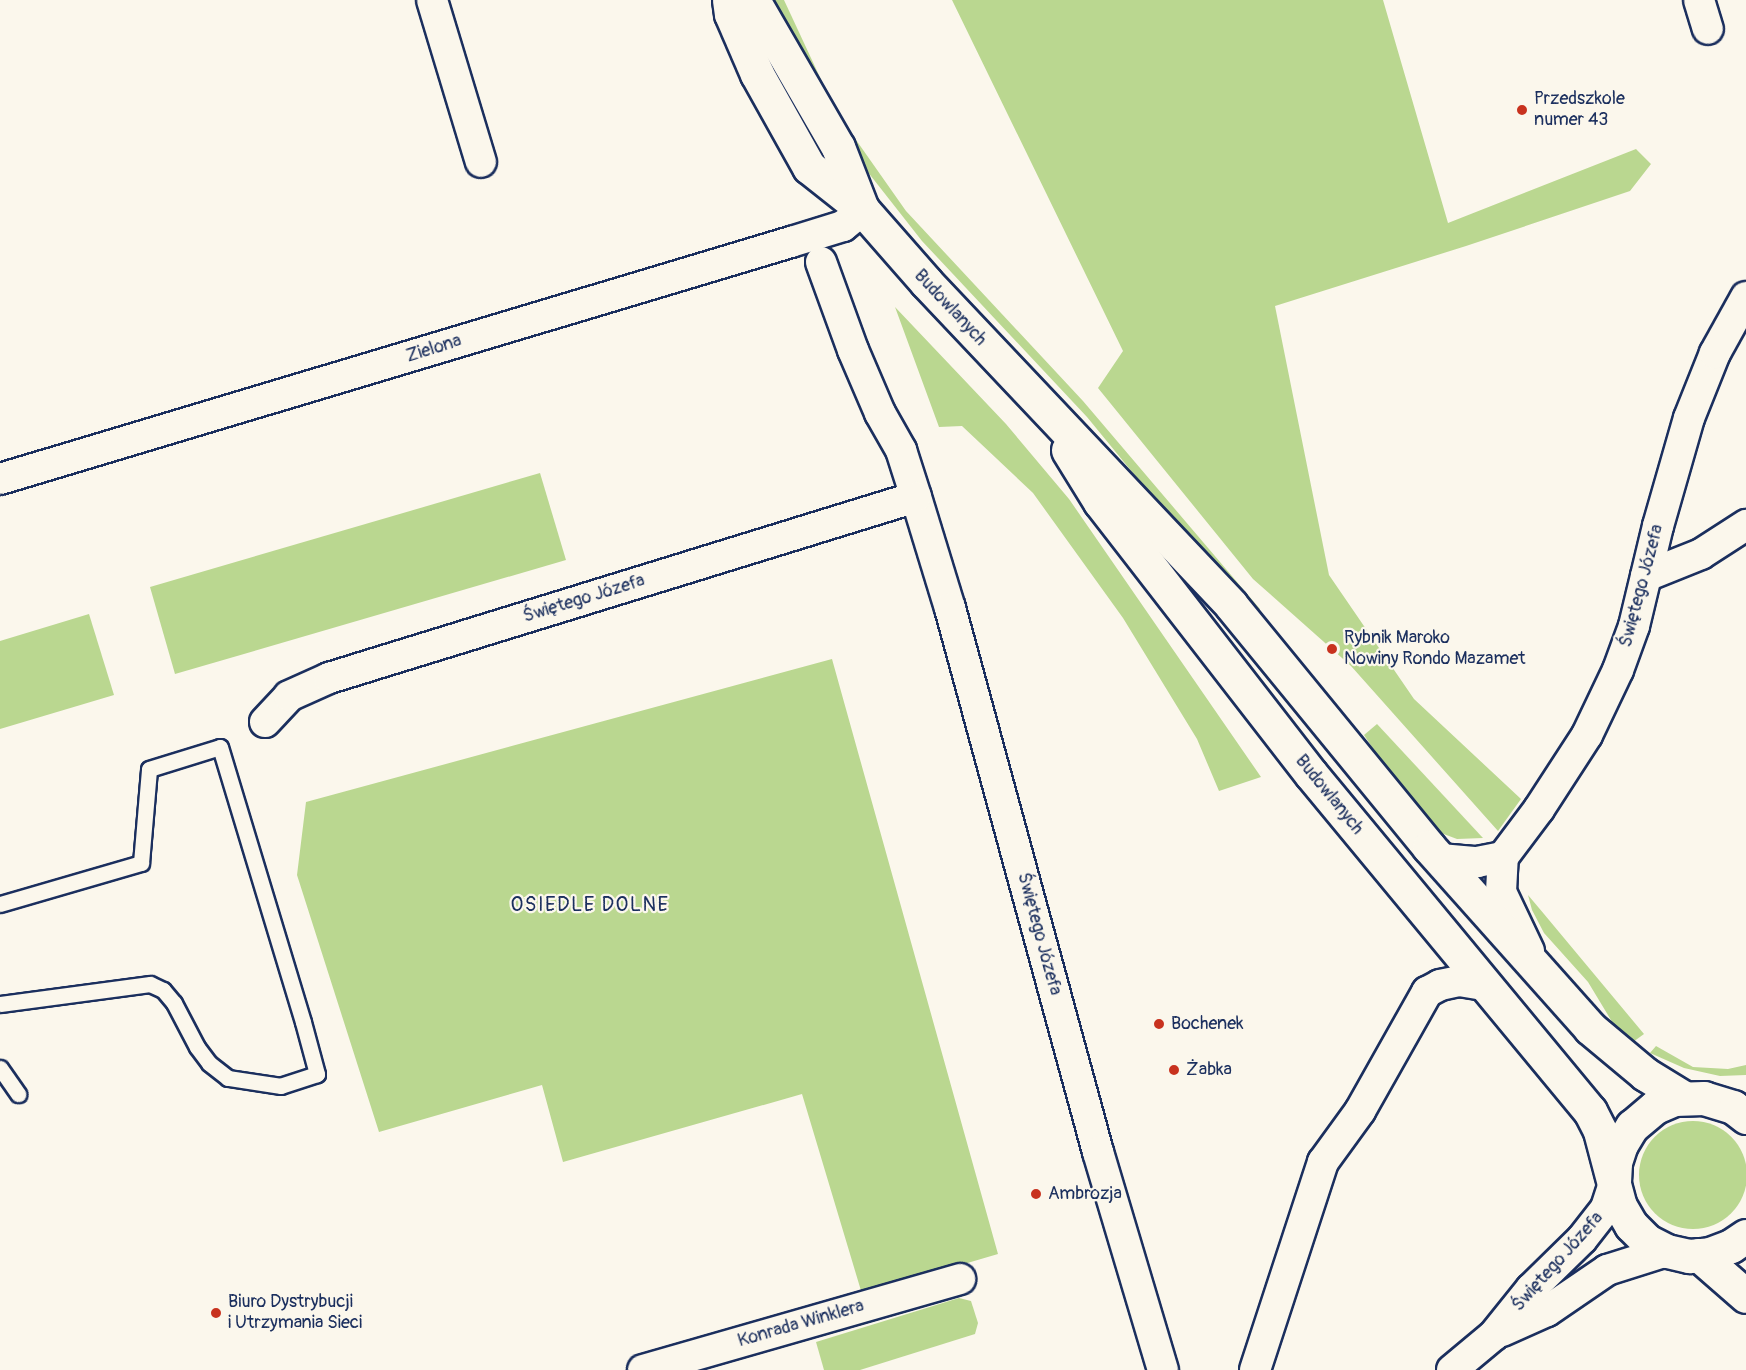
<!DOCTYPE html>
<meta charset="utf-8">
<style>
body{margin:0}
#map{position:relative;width:1746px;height:1370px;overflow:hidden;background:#fbf7ec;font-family:Pangolin,sans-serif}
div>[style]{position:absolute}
.green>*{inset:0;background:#bad790}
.round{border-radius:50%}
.roads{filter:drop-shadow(2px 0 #1b2f5e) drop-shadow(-2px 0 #1b2f5e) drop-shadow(0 2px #1b2f5e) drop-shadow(0 -2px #1b2f5e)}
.lane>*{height:15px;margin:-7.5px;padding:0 7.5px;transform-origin:7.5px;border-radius:7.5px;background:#fbf7ec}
.street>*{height:30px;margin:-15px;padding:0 15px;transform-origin:15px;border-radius:15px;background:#fbf7ec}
.secondary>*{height:33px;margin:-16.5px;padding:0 16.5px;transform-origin:16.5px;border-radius:16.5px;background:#fbf7ec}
.dots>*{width:16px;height:16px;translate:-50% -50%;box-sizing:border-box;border:3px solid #fbf7ec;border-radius:50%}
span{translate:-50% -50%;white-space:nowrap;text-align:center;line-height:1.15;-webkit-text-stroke:4.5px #fbf7ec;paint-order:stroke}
.poi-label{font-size:18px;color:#1b2f5e}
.left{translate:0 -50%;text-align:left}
.street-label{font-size:18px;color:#1b2f5e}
.neighbourhood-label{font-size:20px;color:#1b2f5e;letter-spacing:1.5px}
</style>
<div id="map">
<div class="green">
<i style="clip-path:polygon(771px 0,784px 0,831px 101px,823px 105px)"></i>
<i style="clip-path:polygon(952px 0,1383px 0,1448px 223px,1636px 149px,1651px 164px,1630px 191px,1466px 246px,1275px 306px,1329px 575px,1414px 699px,1521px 799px,1498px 831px,1351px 666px,1253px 579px,1098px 388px,1123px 351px)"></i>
<i style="clip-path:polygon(842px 120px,906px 211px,1083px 401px,1260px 609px,1255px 614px,1229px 590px,1087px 417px,922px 241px,856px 157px,834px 124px)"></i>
<i style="clip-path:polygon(895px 307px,1006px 424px,1069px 499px,1261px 777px,1219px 791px,1197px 739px,1123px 618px,1033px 493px,962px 426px,939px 427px)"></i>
<i style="clip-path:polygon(540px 473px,566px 560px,175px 674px,150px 587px)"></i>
<i style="clip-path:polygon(89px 614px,114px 695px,0 729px,0 641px)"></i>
<i style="clip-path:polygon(832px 659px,998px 1254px,862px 1294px,802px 1094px,563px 1162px,542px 1085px,379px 1132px,297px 875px,306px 802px)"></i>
<i style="clip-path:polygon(1377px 724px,1483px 838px,1457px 839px,1433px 830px,1395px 782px,1364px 735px)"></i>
<i style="clip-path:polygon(1528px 895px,1544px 914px,1644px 1034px,1633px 1042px,1614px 1025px,1588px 982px,1544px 933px,1532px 910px)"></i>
<i style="clip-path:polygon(1656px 1046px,1693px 1067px,1728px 1069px,1746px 1065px,1746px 1075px,1720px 1076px,1684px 1068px,1650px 1053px)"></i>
<i class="round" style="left:1639px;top:1121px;width:108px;height:108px"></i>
<i style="clip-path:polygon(959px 1298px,971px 1301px,978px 1323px,975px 1334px,860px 1370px,824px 1370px,816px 1342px)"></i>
</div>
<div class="roads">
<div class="lane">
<i style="left:0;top:904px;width:147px;rotate:-16.2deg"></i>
<i style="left:141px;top:863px;width:94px;rotate:-85.1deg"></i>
<i style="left:149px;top:769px;width:74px;rotate:-17.2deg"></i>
<i style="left:220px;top:747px;width:287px;rotate:73.2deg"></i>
<i style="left:303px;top:1022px;width:54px;rotate:74.9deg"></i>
<i style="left:317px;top:1074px;width:38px;rotate:162deg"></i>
<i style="left:281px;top:1086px;width:54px;rotate:-171.4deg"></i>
<i style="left:228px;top:1078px;width:24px;rotate:-142deg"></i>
<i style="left:209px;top:1063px;width:20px;rotate:-127deg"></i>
<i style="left:197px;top:1047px;width:50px;rotate:-117.6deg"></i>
<i style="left:174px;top:1003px;width:17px;rotate:-130deg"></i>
<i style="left:163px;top:990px;width:14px;rotate:-155deg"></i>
<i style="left:150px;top:984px;width:151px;rotate:172.4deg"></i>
<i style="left:0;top:1068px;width:32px;rotate:55deg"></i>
</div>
<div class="street">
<i style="left:432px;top:0;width:169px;rotate:73.2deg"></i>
<i style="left:1699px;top:0;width:30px;rotate:73deg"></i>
<i style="left:821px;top:262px;width:94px;rotate:70deg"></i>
<i style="left:853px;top:350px;width:69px;rotate:66.8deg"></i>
<i style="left:880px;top:413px;width:43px;rotate:60.4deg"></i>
<i style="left:901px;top:450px;width:49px;rotate:72.3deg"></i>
<i style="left:916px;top:497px;width:116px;rotate:73deg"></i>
<i style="left:950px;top:608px;width:564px;rotate:74.78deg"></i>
<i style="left:1098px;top:1152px;width:227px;rotate:73.4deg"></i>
<i style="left:0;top:479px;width:826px;rotate:-16.68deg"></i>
<i style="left:791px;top:242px;width:54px;rotate:-17.1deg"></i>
<i style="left:843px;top:226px;width:26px;rotate:-39deg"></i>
<i style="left:1646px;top:576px;width:59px;rotate:-21.8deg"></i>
<i style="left:1701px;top:554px;width:54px;rotate:-32.8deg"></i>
<i style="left:265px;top:722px;width:35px;rotate:-47deg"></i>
<i style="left:289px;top:696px;width:44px;rotate:-24.2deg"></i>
<i style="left:329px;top:678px;width:614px;rotate:-17.14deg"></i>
<i style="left:1440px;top:859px;width:37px;rotate:5deg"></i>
<i style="left:1477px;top:862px;width:26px;rotate:-11deg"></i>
<i style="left:1529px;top:951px;width:65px;rotate:-115.4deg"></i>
<i style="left:1501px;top:892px;width:35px;rotate:-87deg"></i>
<i style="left:1503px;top:857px;width:60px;rotate:-53.1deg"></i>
<i style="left:1539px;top:809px;width:88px;rotate:-57deg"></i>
<i style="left:1587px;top:735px;width:72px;rotate:-64.5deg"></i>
<i style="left:1618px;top:670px;width:47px;rotate:-70deg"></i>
<i style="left:1634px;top:626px;width:103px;rotate:-76.5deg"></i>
<i style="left:1658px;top:526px;width:112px;rotate:-74deg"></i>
<i style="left:1689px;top:418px;width:70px;rotate:-68.2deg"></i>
<i style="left:1715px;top:353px;width:64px;rotate:-61deg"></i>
<i style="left:1502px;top:1331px;width:49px;rotate:-24deg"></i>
<i style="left:1547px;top:1311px;width:73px;rotate:-34.3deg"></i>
<i style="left:1607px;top:1270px;width:63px;rotate:-17.6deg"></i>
<i style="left:643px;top:1370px;width:330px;rotate:-16deg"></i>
<i style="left:1255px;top:1370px;width:219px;rotate:-71.9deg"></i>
<i style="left:1323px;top:1162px;width:63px;rotate:-54deg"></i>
<i style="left:1360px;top:1111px;width:137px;rotate:-60.6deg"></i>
<i style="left:1427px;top:992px;width:15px;rotate:-28deg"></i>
<i style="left:1440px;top:985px;width:19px;rotate:-12deg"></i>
<i style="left:1459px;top:981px;width:26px;rotate:9deg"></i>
<i style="left:1452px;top:1370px;width:55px;rotate:-39.8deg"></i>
<i style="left:1494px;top:1335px;width:59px;rotate:-51.2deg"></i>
<i style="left:1531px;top:1289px;width:71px;rotate:-44.4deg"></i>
<i style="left:1582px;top:1239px;width:39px;rotate:-52deg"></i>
<i style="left:1606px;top:1208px;width:25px;rotate:-72deg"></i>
</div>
<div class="secondary">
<i style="left:729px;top:0;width:14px;rotate:82deg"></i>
<i style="left:731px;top:14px;width:65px;rotate:66.6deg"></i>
<i style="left:757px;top:74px;width:107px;rotate:60.8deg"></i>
<i style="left:809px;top:167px;width:69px;rotate:38.5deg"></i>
<i style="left:863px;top:210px;width:96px;rotate:48.8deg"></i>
<i style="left:926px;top:282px;width:444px;rotate:46.6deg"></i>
<i style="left:1231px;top:605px;width:313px;rotate:50.7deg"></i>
<i style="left:1429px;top:847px;width:242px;rotate:48.3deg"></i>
<i style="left:1590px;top:1028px;width:72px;rotate:39.9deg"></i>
<i style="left:1645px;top:1074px;width:46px;rotate:31.6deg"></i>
<i style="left:753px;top:0;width:170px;rotate:60deg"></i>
<i style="left:838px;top:147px;width:66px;rotate:68.8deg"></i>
<i style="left:1068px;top:450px;width:61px;rotate:58.4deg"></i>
<i style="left:1100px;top:502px;width:344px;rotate:52.2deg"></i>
<i style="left:1311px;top:774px;width:438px;rotate:50.4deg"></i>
<i style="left:1590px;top:1111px;width:22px;rotate:63deg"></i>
<i style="left:1600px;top:1131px;width:55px;rotate:75.2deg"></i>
<i style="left:1746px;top:1117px;width:16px;rotate:-142deg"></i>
<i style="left:1733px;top:1107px;width:30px;rotate:-163deg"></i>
<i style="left:1704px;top:1098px;width:30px;rotate:178deg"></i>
<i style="left:1674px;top:1099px;width:21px;rotate:157deg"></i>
<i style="left:1655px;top:1107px;width:30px;rotate:140deg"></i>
<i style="left:1632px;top:1126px;width:21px;rotate:121deg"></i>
<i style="left:1621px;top:1144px;width:20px;rotate:108deg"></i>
<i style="left:1615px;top:1163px;width:21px;rotate:93deg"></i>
<i style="left:1614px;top:1184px;width:23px;rotate:75deg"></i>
<i style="left:1620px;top:1206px;width:22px;rotate:60deg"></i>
<i style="left:1631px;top:1225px;width:23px;rotate:45deg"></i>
<i style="left:1647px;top:1241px;width:22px;rotate:27deg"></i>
<i style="left:1667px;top:1251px;width:23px;rotate:13deg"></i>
<i style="left:1689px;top:1256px;width:21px;rotate:-5deg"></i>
<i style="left:1710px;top:1254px;width:22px;rotate:-21deg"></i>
<i style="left:1731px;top:1246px;width:18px;rotate:-34deg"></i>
<i style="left:1699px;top:1255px;width:62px;rotate:41.1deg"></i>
</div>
</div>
<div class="dots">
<i style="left:1522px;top:110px;background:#c8321e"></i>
<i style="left:1332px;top:649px;background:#c8321e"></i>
<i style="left:1159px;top:1024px;background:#c8321e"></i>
<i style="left:1174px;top:1070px;background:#c8321e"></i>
<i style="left:1036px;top:1194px;background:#c8321e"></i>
<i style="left:216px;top:1313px;background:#c8321e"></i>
</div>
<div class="poi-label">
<span class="left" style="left:1534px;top:110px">Przedszkole<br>numer 43</span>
<span class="left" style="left:1344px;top:649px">Rybnik Maroko<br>Nowiny Rondo Mazamet</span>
<span class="left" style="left:1171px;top:1024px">Bochenek</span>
<span class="left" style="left:1186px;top:1070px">Żabka</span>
<span class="left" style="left:1048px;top:1194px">Ambrozja</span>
<span class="left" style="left:228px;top:1313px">Biuro Dystrybucji<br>i Utrzymania Sieci</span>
</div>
<div class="street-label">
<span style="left:950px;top:308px;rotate:47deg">Budowlanych</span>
<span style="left:434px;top:349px;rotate:-17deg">Zielona</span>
<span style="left:1642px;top:586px;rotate:-75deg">Świętego Józefa</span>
<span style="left:584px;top:599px;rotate:-17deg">Świętego Józefa</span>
<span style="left:1329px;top:795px;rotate:51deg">Budowlanych</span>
<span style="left:1039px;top:934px;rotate:75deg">Świętego Józefa</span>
<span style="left:1558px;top:1262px;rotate:-48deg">Świętego Józefa</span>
<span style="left:801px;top:1324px;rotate:-16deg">Konrada Winklera</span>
</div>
<div class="neighbourhood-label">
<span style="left:590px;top:904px">OSIEDLE DOLNE</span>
</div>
</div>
